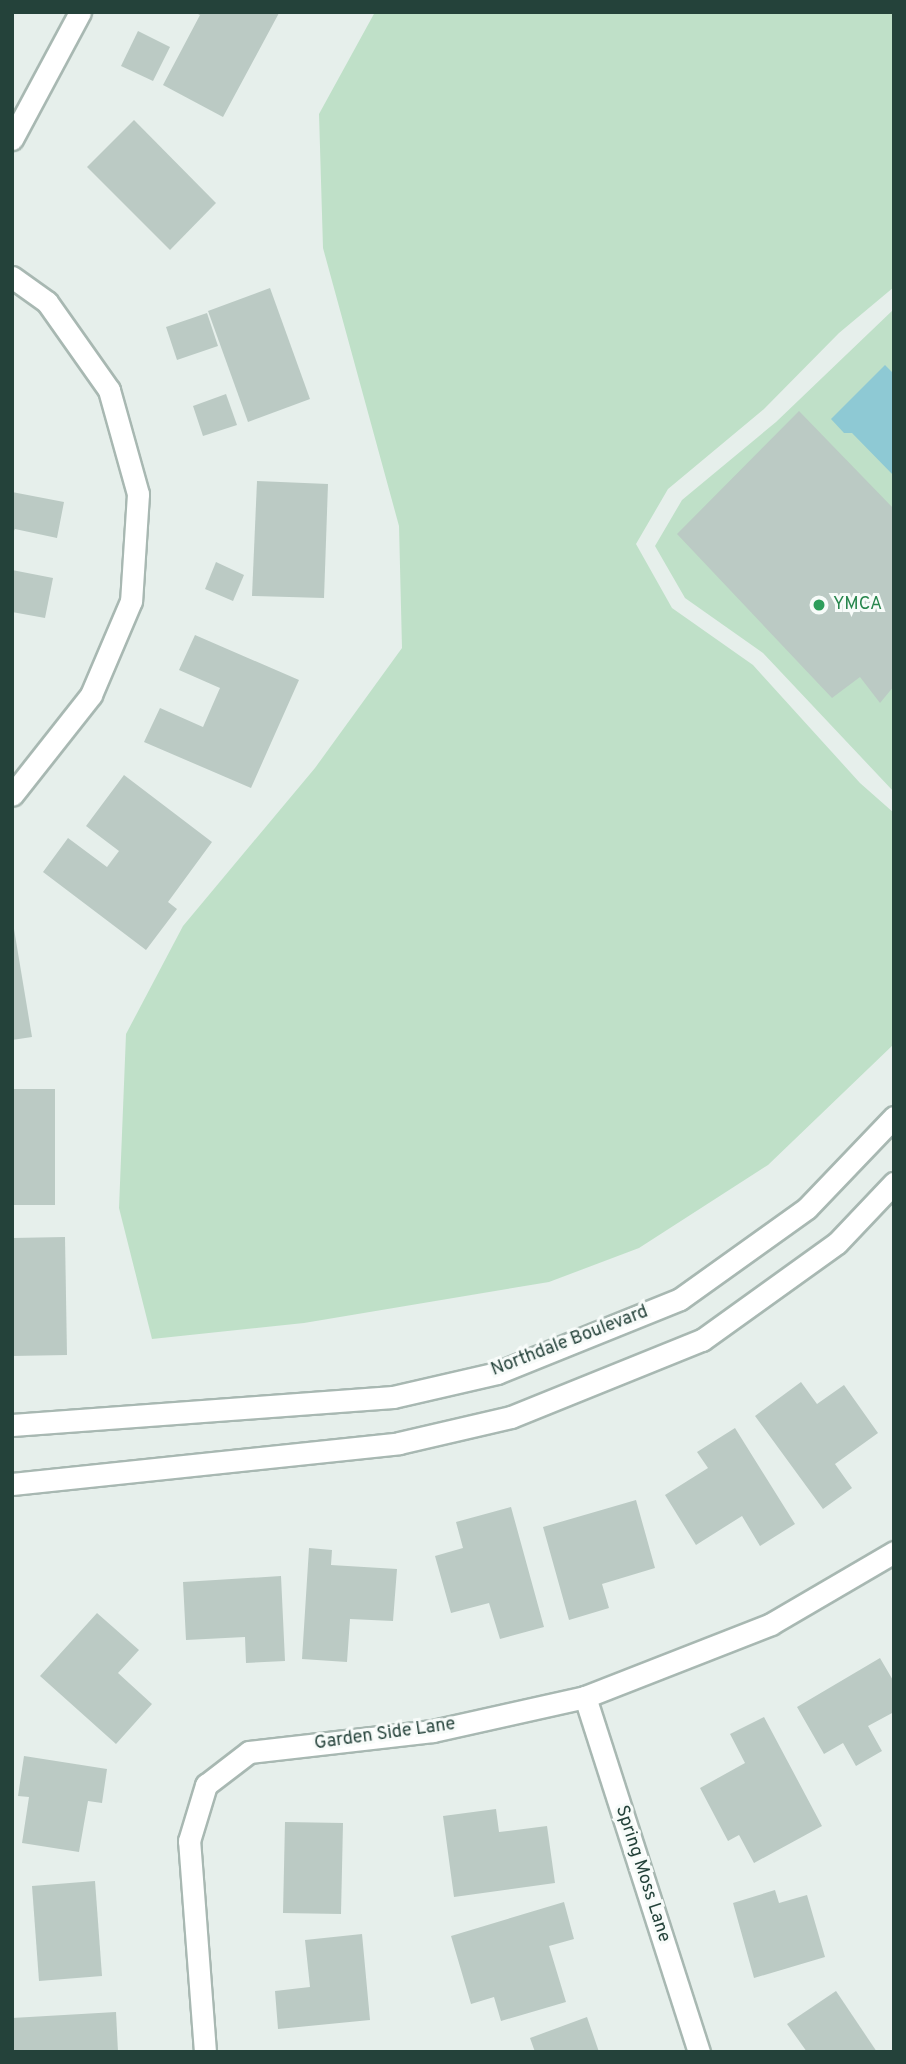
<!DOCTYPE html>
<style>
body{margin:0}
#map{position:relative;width:906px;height:2064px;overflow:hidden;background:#e6efeb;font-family:Overpass,sans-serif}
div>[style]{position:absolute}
.green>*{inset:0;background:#bfe0c8}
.water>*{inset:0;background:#8ec9d4}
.building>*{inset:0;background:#bbcac4}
.roads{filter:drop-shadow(2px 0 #a8b8b2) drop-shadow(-2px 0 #a8b8b2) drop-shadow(0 2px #a8b8b2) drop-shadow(0 -2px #a8b8b2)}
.minor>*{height:21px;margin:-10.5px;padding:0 10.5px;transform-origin:10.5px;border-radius:10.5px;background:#fff}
.tertiary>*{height:21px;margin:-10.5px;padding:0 10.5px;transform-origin:10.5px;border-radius:10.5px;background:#fff}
.dots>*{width:19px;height:19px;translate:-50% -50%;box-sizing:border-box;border:4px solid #f7fbf9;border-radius:50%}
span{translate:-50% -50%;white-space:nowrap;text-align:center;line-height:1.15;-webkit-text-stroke:6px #f7fbf9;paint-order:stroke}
.leisure-label{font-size:18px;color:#27864d}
.left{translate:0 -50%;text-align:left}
.street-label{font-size:18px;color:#24423a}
.frame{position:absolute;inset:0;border:14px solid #24423a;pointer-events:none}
</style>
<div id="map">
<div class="green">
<i style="clip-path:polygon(375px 12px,894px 12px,894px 287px,839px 333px,764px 409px,668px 489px,636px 544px,672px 608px,753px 665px,860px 783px,894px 813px,894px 1044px,768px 1165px,639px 1248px,549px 1282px,304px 1323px,152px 1339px,119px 1208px,126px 1034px,183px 926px,315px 768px,402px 648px,399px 526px,323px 248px,319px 114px)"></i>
<i style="clip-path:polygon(894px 309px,894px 792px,763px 653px,685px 598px,655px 546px,682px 500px,776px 422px)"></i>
</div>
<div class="water">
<i style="clip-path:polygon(885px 365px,894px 374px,894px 476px,852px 433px,844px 433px,831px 419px)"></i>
</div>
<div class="building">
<i style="clip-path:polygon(194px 12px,279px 13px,223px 117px,163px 85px,200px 15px)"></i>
<i style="clip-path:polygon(138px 31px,170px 47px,153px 81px,121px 66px)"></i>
<i style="clip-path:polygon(134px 120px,216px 203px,170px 250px,87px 167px)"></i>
<i style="clip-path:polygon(270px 288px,310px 399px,248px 422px,208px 311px)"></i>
<i style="clip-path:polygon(207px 313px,218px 346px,177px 360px,166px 327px)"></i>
<i style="clip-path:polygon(226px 394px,237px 425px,203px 436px,193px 406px)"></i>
<i style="clip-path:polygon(799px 411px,894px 509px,894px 686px,880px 703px,860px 677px,832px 698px,677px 534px)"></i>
<i style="clip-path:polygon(257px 481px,328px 484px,324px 598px,252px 596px)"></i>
<i style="clip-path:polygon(12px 492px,64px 502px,57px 538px,15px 529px,12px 534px)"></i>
<i style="clip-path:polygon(216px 562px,244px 575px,233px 601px,205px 589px)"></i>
<i style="clip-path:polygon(12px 570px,53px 578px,45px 618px,12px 612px)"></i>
<i style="clip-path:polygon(195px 635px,299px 680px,251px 788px,144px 742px,160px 708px,203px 727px,220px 688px,179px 670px)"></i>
<i style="clip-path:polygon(124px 775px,212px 842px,168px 902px,177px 909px,146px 950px,43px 872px,68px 838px,107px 867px,119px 851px,86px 826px)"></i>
<i style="clip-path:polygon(12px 917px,32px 1037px,12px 1040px)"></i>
<i style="clip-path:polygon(12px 1089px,55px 1089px,55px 1205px,12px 1205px)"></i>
<i style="clip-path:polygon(65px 1237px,67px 1355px,12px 1356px,12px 1238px)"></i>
<i style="clip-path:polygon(801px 1382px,817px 1404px,844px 1385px,878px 1433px,835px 1464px,852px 1488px,823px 1509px,755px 1416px)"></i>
<i style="clip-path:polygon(735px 1428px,795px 1524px,760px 1546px,742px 1516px,696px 1545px,665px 1495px,708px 1468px,697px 1452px)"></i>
<i style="clip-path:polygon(636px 1500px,655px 1568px,602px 1584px,609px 1608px,569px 1620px,543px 1527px)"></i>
<i style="clip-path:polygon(511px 1507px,544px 1627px,500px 1639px,489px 1603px,451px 1613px,435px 1556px,463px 1548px,456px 1522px)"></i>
<i style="clip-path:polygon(309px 1548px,332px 1550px,331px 1565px,397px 1569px,393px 1621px,350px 1619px,347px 1662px,302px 1659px)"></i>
<i style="clip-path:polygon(281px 1576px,285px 1661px,246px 1663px,245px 1637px,186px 1640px,183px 1582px)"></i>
<i style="clip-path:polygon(97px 1613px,139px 1650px,118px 1673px,152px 1704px,116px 1744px,40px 1676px)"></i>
<i style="clip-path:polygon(880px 1658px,894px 1682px,894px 1712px,868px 1726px,882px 1751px,856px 1766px,843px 1743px,824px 1754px,797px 1707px)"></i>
<i style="clip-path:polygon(764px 1717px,822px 1826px,754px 1863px,739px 1835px,728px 1841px,700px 1788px,745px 1763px,730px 1734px)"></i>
<i style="clip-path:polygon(24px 1756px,107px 1769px,102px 1803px,88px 1801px,79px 1852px,22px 1843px,29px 1797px,18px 1796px)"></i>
<i style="clip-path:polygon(496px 1809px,499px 1832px,547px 1826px,555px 1883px,454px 1897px,443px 1816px)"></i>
<i style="clip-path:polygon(285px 1822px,343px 1823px,341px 1914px,283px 1913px)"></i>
<i style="clip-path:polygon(95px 1881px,102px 1976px,39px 1981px,32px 1886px)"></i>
<i style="clip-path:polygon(775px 1890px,779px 1903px,807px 1895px,825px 1957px,754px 1978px,733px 1903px)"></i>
<i style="clip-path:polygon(564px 1902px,574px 1939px,549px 1946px,566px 2002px,501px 2021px,494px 1997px,471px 2004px,451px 1936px)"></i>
<i style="clip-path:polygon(362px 1934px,370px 2020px,278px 2029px,275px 1991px,310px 1987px,305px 1940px)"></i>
<i style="clip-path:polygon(836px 1991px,877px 2052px,807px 2052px,787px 2024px)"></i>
<i style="clip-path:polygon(116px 2012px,118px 2052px,12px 2052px,12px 2018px)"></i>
<i style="clip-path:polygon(587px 2017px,599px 2052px,535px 2052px,530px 2038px)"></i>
</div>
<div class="roads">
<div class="minor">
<i style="left:12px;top:139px;width:144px;rotate:-61.8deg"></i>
<i style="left:12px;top:277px;width:43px;rotate:35.5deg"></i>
<i style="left:47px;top:302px;width:108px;rotate:54.8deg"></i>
<i style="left:109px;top:390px;width:108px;rotate:74.4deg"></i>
<i style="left:138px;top:494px;width:107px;rotate:93.7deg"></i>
<i style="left:131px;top:601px;width:102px;rotate:113.1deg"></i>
<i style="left:91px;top:695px;width:127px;rotate:128.3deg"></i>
<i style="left:585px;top:1697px;width:373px;rotate:72.2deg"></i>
<i style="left:205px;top:2052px;width:212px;rotate:-94.3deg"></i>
<i style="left:189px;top:1841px;width:59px;rotate:-73.1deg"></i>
<i style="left:206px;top:1785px;width:54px;rotate:-37.5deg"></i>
<i style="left:249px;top:1752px;width:185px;rotate:-6.5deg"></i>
<i style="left:433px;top:1731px;width:156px;rotate:-12.6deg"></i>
<i style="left:585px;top:1697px;width:200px;rotate:-21.4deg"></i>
<i style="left:771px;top:1624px;width:143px;rotate:-30.3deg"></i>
</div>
<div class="tertiary">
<i style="left:12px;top:1425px;width:382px;rotate:-4.2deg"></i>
<i style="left:393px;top:1397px;width:107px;rotate:-13deg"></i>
<i style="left:497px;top:1373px;width:197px;rotate:-22deg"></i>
<i style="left:680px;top:1299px;width:156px;rotate:-35.6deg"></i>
<i style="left:807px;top:1208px;width:126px;rotate:-46.3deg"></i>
<i style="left:12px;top:1484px;width:389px;rotate:-6deg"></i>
<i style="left:399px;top:1443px;width:115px;rotate:-13.1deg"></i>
<i style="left:511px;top:1417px;width:206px;rotate:-22deg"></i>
<i style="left:702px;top:1340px;width:166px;rotate:-35.7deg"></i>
<i style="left:837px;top:1243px;width:83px;rotate:-46.5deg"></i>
</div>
</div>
<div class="dots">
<i style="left:819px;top:605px;background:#2e9e5b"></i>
</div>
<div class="leisure-label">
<span class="left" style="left:833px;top:605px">YMCA</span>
</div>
<div class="street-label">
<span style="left:570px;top:1342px;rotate:-21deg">Northdale Boulevard</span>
<span style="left:385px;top:1735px;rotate:-8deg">Garden Side Lane</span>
<span style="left:642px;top:1874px;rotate:72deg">Spring Moss Lane</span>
</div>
<div class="frame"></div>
</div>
